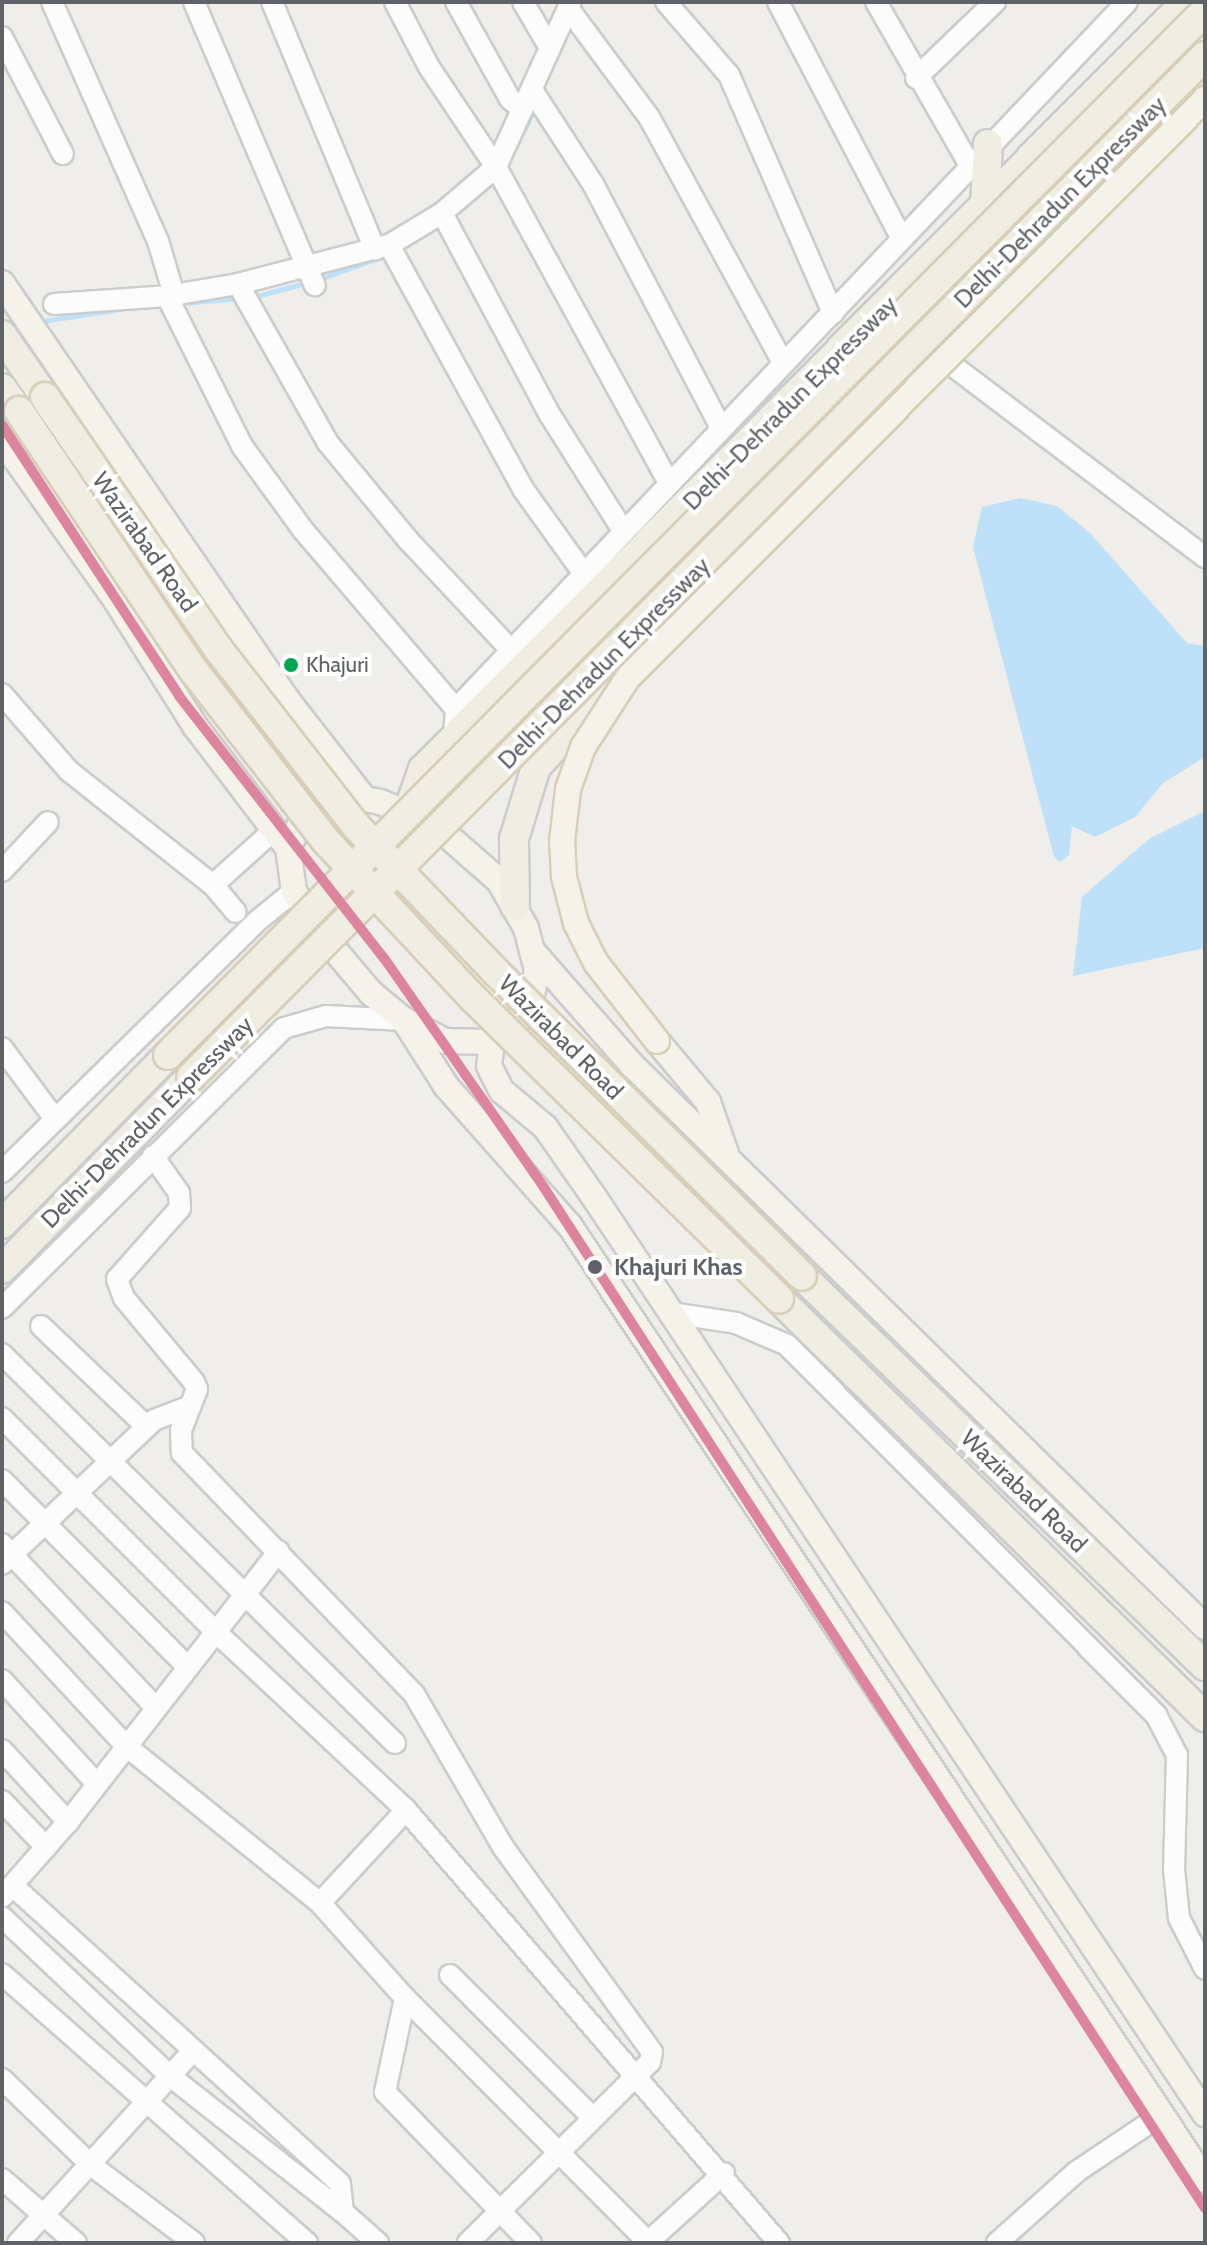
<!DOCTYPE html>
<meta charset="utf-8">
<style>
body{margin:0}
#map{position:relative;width:1207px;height:2245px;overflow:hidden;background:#efeeea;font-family:Cabin,sans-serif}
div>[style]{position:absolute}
.water>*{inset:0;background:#bfe0f9}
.stream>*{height:5px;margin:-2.5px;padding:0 2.5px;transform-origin:2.5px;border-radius:2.5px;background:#bfe0f9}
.roads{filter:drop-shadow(2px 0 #cbcccc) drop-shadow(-2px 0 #cbcccc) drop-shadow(0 2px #cbcccc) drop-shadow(0 -2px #cbcccc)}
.minor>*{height:20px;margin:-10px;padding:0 10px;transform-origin:10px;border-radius:10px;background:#fdfcfc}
.major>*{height:24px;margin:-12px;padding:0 12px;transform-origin:12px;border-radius:12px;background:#f4f2e9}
.highway>*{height:28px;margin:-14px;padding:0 14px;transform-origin:14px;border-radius:14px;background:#f0ede3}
.bridges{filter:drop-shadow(2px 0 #d7ceb8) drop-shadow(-2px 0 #d7ceb8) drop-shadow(0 2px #d7ceb8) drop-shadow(0 -2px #d7ceb8)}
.major-bridge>*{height:24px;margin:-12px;padding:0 12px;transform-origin:12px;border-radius:12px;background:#f4f2e9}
.highway-bridge>*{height:28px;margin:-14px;padding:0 14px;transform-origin:14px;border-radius:14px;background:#f0ede3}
.metro-1>*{height:10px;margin:-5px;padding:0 5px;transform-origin:5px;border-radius:5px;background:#dd859e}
.dots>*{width:22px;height:22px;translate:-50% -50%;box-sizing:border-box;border:4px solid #fff;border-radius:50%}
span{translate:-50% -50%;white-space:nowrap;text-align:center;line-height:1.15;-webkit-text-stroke:8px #fff;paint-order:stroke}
.bus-label{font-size:22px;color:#5f6368}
.left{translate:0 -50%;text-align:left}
.street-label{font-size:24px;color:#5f6368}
.stop-label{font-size:24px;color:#5f6368;font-weight:700}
.frame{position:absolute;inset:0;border:4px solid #5f6368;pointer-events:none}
</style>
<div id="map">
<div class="water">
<i style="clip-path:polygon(1020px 498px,1057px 506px,1090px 533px,1187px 643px,1205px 646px,1205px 757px,1163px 783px,1135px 817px,1095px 837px,1072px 826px,1069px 855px,1060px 862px,1054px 857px,973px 547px,982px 507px)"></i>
<i style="clip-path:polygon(1205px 811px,1205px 948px,1073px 976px,1082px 897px,1149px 839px)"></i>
</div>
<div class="stream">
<i style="left:508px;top:161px;width:62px;rotate:-63deg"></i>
<i style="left:458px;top:212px;width:38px;rotate:-41deg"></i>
<i style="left:405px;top:246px;width:29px;rotate:-31deg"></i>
<i style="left:319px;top:279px;width:66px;rotate:-19.5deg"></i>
<i style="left:253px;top:297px;width:58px;rotate:-15deg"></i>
<i style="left:182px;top:303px;width:57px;rotate:-5deg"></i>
<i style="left:42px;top:321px;width:79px;rotate:-8.7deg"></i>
</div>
<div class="roads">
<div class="minor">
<i style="left:52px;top:2px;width:261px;rotate:66.1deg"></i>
<i style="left:158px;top:241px;width:56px;rotate:73.5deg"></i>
<i style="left:194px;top:2px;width:308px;rotate:66.9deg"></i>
<i style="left:272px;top:2px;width:268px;rotate:67.4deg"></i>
<i style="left:395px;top:2px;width:73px;rotate:62.4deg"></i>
<i style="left:429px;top:67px;width:120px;rotate:56.2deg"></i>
<i style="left:496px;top:167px;width:360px;rotate:61.3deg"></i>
<i style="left:456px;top:2px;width:111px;rotate:60.9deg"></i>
<i style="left:510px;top:99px;width:16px;rotate:38deg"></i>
<i style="left:523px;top:2px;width:53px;rotate:59.6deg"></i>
<i style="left:666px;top:2px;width:96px;rotate:49.2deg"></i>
<i style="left:729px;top:75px;width:260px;rotate:66.4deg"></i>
<i style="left:778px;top:2px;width:267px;rotate:62.4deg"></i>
<i style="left:876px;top:2px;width:187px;rotate:60.1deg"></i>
<i style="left:568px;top:8px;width:136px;rotate:53.4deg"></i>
<i style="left:649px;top:117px;width:280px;rotate:61.4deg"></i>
<i style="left:2px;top:37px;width:132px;rotate:62.5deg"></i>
<i style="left:916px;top:78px;width:110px;rotate:-43.9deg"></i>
<i style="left:532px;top:90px;width:112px;rotate:57deg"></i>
<i style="left:593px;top:184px;width:276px;rotate:62.3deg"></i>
<i style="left:442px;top:213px;width:229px;rotate:61.9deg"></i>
<i style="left:550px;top:415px;width:138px;rotate:57.7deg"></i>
<i style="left:389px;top:245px;width:278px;rotate:61.2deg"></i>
<i style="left:523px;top:489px;width:105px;rotate:54.3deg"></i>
<i style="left:238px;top:284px;width:183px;rotate:60.5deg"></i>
<i style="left:328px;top:443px;width:126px;rotate:50.5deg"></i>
<i style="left:408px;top:540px;width:152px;rotate:46.9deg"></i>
<i style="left:167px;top:296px;width:168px;rotate:63.4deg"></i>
<i style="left:242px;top:446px;width:104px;rotate:54deg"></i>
<i style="left:303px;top:530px;width:235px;rotate:49.5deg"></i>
<i style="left:54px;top:304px;width:113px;rotate:-4deg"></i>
<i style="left:167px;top:296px;width:72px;rotate:-9.6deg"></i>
<i style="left:238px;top:284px;width:156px;rotate:-14.5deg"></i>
<i style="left:389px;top:245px;width:62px;rotate:-31.1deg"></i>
<i style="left:442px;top:213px;width:71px;rotate:-40.4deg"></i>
<i style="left:496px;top:167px;width:181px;rotate:-65.6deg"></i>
<i style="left:936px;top:353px;width:338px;rotate:37.2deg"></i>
<i style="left:2px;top:694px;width:102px;rotate:49deg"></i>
<i style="left:69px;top:771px;width:184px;rotate:38.4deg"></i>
<i style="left:213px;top:885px;width:35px;rotate:50deg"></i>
<i style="left:454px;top:737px;width:28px;rotate:-86deg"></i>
<i style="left:456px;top:709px;width:975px;rotate:-46.5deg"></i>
<i style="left:2px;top:871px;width:67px;rotate:-46.8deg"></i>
<i style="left:213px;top:885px;width:82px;rotate:-42deg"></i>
<i style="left:2px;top:1048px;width:89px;rotate:53.3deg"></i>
<i style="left:153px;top:1156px;width:45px;rotate:54.9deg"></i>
<i style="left:179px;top:1193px;width:15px;rotate:86deg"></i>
<i style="left:180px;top:1208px;width:95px;rotate:131.6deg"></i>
<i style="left:117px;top:1279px;width:20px;rotate:70deg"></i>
<i style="left:124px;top:1298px;width:109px;rotate:50.2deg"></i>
<i style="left:194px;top:1382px;width:8px;rotate:67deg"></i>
<i style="left:197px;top:1389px;width:44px;rotate:111.3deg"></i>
<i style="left:181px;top:1430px;width:23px;rotate:88deg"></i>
<i style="left:182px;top:1453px;width:335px;rotate:46.1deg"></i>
<i style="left:414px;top:1694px;width:177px;rotate:59.8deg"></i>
<i style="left:503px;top:1847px;width:253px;rotate:54deg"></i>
<i style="left:652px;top:2052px;width:10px;rotate:101deg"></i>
<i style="left:650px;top:2062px;width:257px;rotate:135.2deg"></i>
<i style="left:2px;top:1172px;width:356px;rotate:-44.5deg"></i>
<i style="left:256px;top:922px;width:49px;rotate:-39.2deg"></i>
<i style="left:2px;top:1308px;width:397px;rotate:-44.8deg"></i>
<i style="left:284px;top:1028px;width:44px;rotate:-15.9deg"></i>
<i style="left:326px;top:1016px;width:78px;rotate:2.9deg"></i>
<i style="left:671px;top:1313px;width:66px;rotate:8.7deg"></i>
<i style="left:736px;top:1323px;width:56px;rotate:23.3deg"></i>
<i style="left:787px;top:1345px;width:523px;rotate:45.08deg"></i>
<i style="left:1156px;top:1715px;width:45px;rotate:62.3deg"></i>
<i style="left:1177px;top:1755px;width:114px;rotate:91.5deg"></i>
<i style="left:1174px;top:1869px;width:49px;rotate:84.2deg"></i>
<i style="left:1179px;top:1918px;width:57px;rotate:63deg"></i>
<i style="left:41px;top:1326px;width:146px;rotate:43.6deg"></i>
<i style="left:2px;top:1354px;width:553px;rotate:44.71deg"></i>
<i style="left:2px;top:1418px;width:303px;rotate:45deg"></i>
<i style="left:216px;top:1632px;width:260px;rotate:43.1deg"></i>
<i style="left:406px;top:1810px;width:572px;rotate:49.26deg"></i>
<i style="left:2px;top:1480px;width:264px;rotate:45.2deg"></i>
<i style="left:2px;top:1544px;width:225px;rotate:46.8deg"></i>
<i style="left:2px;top:1564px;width:209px;rotate:-43.5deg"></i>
<i style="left:154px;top:1420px;width:39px;rotate:-21deg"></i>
<i style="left:2px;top:1612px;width:181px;rotate:47.2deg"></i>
<i style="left:125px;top:1745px;width:251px;rotate:39deg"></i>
<i style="left:320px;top:1903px;width:127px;rotate:48.2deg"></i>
<i style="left:405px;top:1998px;width:346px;rotate:45.1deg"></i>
<i style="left:2px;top:1680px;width:141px;rotate:47.6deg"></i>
<i style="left:2px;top:1750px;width:98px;rotate:47.5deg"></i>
<i style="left:2px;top:1801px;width:64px;rotate:46.3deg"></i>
<i style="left:13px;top:1886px;width:442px;rotate:42.3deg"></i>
<i style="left:340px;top:2184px;width:28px;rotate:84deg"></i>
<i style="left:343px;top:2212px;width:47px;rotate:41.5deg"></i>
<i style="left:2px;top:1897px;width:100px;rotate:-48.7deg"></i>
<i style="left:68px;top:1822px;width:343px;rotate:-52.1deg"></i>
<i style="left:320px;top:1903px;width:127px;rotate:-47.2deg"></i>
<i style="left:2px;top:1917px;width:231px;rotate:43.4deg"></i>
<i style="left:170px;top:2076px;width:220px;rotate:38.2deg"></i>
<i style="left:2px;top:1974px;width:407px;rotate:41.4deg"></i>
<i style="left:450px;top:1975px;width:201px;rotate:45deg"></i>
<i style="left:405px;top:1998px;width:96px;rotate:102deg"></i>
<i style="left:385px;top:2092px;width:210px;rotate:46deg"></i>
<i style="left:2px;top:2079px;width:124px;rotate:44deg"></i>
<i style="left:91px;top:2165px;width:129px;rotate:37.1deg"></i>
<i style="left:2px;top:2179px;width:98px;rotate:40.9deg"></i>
<i style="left:18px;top:2243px;width:258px;rotate:-47.7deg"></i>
<i style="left:647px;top:2243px;width:104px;rotate:-42.3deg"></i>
<i style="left:997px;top:2243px;width:106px;rotate:-41.9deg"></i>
<i style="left:1076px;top:2172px;width:102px;rotate:-33.8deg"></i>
</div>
<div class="major">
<i style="left:2px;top:283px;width:506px;rotate:55.62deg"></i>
<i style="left:288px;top:701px;width:122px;rotate:52deg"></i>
<i style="left:2px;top:440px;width:195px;rotate:54.6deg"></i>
<i style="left:115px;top:599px;width:150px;rotate:57.8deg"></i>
<i style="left:195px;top:726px;width:153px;rotate:52.7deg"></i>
<i style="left:347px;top:796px;width:34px;rotate:10deg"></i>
<i style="left:380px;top:802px;width:58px;rotate:22.2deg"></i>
<i style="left:434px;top:824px;width:86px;rotate:41.2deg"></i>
<i style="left:499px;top:881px;width:54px;rotate:60.1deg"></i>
<i style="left:526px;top:928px;width:43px;rotate:75.3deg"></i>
<i style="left:537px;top:970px;width:36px;rotate:101deg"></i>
<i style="left:530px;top:1005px;width:36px;rotate:128deg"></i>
<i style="left:508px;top:1033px;width:18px;rotate:151deg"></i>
<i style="left:492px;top:1042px;width:47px;rotate:-178.8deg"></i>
<i style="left:445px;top:1041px;width:46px;rotate:-152.9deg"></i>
<i style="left:404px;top:1020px;width:43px;rotate:-140.7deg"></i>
<i style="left:371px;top:993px;width:85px;rotate:-130.2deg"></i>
<i style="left:316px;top:928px;width:43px;rotate:-120.7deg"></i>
<i style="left:294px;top:891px;width:43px;rotate:-97.9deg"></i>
<i style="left:288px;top:848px;width:33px;rotate:-63deg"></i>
<i style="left:303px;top:819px;width:33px;rotate:-35deg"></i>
<i style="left:330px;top:800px;width:17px;rotate:-13deg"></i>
<i style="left:533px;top:952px;width:149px;rotate:48.8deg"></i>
<i style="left:631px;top:1064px;width:804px;rotate:44.45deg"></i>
<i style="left:404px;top:1020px;width:78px;rotate:57.5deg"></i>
<i style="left:446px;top:1086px;width:187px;rotate:48.5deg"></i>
<i style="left:570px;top:1226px;width:1146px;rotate:56.35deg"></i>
<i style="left:657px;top:1041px;width:80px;rotate:50.1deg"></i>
<i style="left:708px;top:1102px;width:54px;rotate:70.6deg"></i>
<i style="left:492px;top:1042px;width:24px;rotate:97deg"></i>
<i style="left:489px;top:1066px;width:28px;rotate:63deg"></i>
<i style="left:502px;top:1091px;width:56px;rotate:39.9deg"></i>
<i style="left:545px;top:1127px;width:82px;rotate:55deg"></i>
<i style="left:592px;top:1194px;width:1106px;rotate:56.32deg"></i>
</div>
<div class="highway">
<i style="left:985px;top:207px;width:63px;rotate:-87.3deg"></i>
<i style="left:975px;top:313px;width:328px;rotate:-45.5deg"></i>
<i style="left:2px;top:335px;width:75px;rotate:55.3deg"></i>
<i style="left:2px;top:388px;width:29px;rotate:54deg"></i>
<i style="left:408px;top:811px;width:45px;rotate:-70.3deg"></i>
<i style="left:423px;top:769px;width:1082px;rotate:-45.15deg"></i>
<i style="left:515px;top:906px;width:67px;rotate:-90.9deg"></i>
<i style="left:514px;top:839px;width:75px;rotate:-73deg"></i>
<i style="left:536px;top:767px;width:139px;rotate:-47.3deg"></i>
<i style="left:2px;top:1224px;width:237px;rotate:-45.5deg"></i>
<i style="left:2px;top:1269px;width:269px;rotate:-45.5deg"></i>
<i style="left:802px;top:1276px;width:561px;rotate:44.06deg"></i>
<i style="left:779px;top:1299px;width:597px;rotate:44.46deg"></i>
</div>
</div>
<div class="bridges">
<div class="major-bridge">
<i style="left:657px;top:1041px;width:99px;rotate:-128deg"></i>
<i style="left:596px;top:963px;width:45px;rotate:-116.6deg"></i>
<i style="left:576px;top:923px;width:48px;rotate:-104.6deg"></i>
<i style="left:564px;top:877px;width:35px;rotate:-93deg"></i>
<i style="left:562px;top:842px;width:53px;rotate:-83.5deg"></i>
<i style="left:568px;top:789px;width:45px;rotate:-70.3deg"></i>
<i style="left:583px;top:747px;width:81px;rotate:-57.1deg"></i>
<i style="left:627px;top:679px;width:819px;rotate:-45.1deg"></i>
</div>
<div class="highway-bridge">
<i style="left:45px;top:397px;width:307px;rotate:55.5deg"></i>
<i style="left:219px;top:650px;width:223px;rotate:52.1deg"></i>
<i style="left:356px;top:826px;width:202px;rotate:46.2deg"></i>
<i style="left:496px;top:972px;width:431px;rotate:44.8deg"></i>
<i style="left:19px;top:411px;width:313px;rotate:56.1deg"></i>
<i style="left:194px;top:671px;width:215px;rotate:52.2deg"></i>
<i style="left:326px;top:841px;width:215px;rotate:46.9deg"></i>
<i style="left:473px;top:998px;width:429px;rotate:44.5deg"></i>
<i style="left:168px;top:1055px;width:1471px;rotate:-45.19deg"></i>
<i style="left:191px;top:1077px;width:1439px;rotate:-45.2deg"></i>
</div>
</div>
<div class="metro-1">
<i style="left:2px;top:425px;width:324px;rotate:56.8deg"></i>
<i style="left:179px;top:696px;width:333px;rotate:52deg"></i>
<i style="left:384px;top:958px;width:278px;rotate:55.1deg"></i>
<i style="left:543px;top:1186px;width:1218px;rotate:57.07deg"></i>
</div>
<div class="dots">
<i style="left:291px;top:665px;background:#00a651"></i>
<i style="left:595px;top:1267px;background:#5f6368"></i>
</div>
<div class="bus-label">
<span class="left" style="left:306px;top:665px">Khajuri</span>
</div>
<div class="street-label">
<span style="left:1060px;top:202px;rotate:-45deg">Delhi-Dehradun Expressway</span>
<span style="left:790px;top:403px;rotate:-45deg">Delhi–Dehradun Expressway</span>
<span style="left:145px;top:542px;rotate:55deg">Wazirabad Road</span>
<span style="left:604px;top:663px;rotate:-45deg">Delhi-Dehradun Expressway</span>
<span style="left:561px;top:1037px;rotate:45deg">Wazirabad Road</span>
<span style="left:147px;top:1122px;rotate:-45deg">Delhi-Dehradun Expressway</span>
<span style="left:1024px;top:1491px;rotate:44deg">Wazirabad Road</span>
</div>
<div class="stop-label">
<span class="left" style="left:614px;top:1267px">Khajuri Khas</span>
</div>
<div class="frame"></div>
</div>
